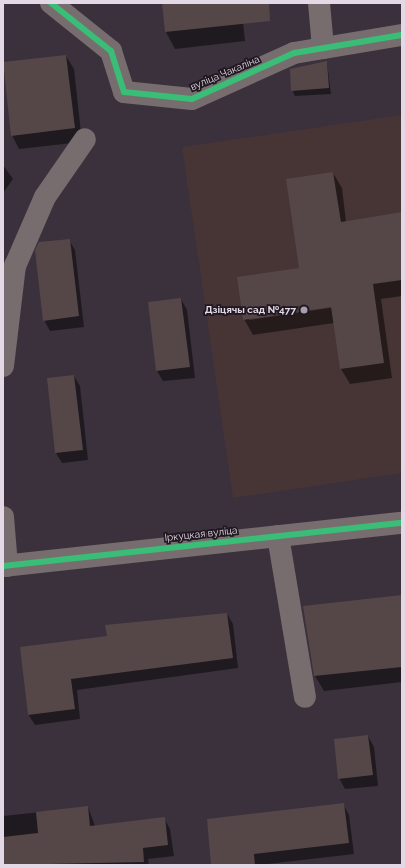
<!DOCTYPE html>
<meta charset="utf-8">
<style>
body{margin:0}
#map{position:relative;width:405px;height:868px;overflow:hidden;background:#3a313c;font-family:Raleway,sans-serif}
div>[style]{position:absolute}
.education>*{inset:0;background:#473434}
.shadow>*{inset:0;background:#0007}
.building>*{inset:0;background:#554648}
.minor>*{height:22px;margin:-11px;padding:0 11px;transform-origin:11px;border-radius:11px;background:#776d6f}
.cycleway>*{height:6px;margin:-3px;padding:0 3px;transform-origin:3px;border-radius:3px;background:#3abd76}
.dots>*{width:11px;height:11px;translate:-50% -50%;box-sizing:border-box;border:2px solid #201821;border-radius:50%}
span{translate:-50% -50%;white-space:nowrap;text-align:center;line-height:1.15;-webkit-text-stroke:3.5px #201821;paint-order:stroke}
.street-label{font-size:10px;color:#e3d8e5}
.poi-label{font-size:10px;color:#e3d8e5;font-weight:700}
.right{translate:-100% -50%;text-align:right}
.frame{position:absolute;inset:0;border:4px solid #e3d8e5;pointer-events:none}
</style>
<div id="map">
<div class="education">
<i style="clip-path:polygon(402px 115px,402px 473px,233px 498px,182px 147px)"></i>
</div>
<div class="shadow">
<i style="clip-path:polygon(163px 3px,241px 3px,245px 41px,175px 49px,166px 32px)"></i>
<i style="clip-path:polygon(66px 56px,74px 69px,82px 142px,19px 149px,12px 135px,3px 63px)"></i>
<i style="clip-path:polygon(327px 62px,331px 94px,295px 96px,292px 90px)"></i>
<i style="clip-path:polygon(3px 165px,13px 179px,3px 193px)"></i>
<i style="clip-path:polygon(evenodd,333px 173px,342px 188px,346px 222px,402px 213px,402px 296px,381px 299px,392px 378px,350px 384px,341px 369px,334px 323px,253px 335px,244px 319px,300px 269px,333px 173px,336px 305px,336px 307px,249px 320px,249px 318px,336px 305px)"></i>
<i style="clip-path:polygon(69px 240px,75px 250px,84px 327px,50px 331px,44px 320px)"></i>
<i style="clip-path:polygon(181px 299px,187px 310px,195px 378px,163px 381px,157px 371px)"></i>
<i style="clip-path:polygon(74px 376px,80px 386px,88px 460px,62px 463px,56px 453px)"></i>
<i style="clip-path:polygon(402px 596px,402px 682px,324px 691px,315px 676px)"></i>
<i style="clip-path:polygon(227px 614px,233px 624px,238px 668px,77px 690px,80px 719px,35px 725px,28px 714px,108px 637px)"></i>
<i style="clip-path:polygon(368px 736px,374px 747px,378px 786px,345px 789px,339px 778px)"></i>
<i style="clip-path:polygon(343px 804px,349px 815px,354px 854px,259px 865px,212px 865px)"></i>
<i style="clip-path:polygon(88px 807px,95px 826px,164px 818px,170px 829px,174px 856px,148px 859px,149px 865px,3px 865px,3px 816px)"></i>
</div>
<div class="building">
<i style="clip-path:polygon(162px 3px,269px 3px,270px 21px,165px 32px)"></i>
<i style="clip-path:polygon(66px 55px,75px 128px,11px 136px,3px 62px)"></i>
<i style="clip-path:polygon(327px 61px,329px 88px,291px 91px,290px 69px)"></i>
<i style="clip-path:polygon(333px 172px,341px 222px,402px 212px,402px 280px,373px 284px,384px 363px,340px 369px,331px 307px,243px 320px,237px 277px,299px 268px,286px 179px)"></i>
<i style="clip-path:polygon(70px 239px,79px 316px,43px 321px,35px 250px,39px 242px)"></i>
<i style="clip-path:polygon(181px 298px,190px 367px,156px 371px,148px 302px)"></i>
<i style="clip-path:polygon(74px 375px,83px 450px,55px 453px,47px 378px)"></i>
<i style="clip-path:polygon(402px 595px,402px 667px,314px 676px,303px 606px)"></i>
<i style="clip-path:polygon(227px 613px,233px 658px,71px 679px,75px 709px,28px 715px,20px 647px,107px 636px,105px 625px)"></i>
<i style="clip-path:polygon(368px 735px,373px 775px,338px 779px,334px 739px)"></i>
<i style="clip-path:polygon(344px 803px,349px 843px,254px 854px,255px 865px,211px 865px,207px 819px)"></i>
<i style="clip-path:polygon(88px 806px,90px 826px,165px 817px,168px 845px,143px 848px,144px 862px,3px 865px,3px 837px,38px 833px,36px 812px)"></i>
</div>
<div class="minor">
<i style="left:51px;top:3px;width:77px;rotate:38.7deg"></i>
<i style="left:111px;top:51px;width:43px;rotate:72.4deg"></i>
<i style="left:124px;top:92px;width:68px;rotate:5.9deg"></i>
<i style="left:192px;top:99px;width:112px;rotate:-24.3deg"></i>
<i style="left:294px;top:53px;width:109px;rotate:-9.5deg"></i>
<i style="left:319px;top:3px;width:45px;rotate:84.9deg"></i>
<i style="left:3px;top:366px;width:101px;rotate:-83.2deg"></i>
<i style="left:15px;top:266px;width:75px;rotate:-66.5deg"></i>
<i style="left:45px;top:197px;width:70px;rotate:-55.4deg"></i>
<i style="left:3px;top:517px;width:49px;rotate:85.3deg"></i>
<i style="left:278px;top:536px;width:163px;rotate:80.5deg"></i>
<i style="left:3px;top:566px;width:401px;rotate:-6.2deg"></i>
</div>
<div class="cycleway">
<i style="left:51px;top:3px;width:77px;rotate:38.7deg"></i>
<i style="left:111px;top:51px;width:43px;rotate:72.4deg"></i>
<i style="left:124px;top:92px;width:68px;rotate:5.9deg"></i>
<i style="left:192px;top:99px;width:112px;rotate:-24.3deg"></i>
<i style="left:294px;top:53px;width:109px;rotate:-9.5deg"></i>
<i style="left:3px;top:566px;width:401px;rotate:-6.2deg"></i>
</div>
<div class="dots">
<i style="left:304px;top:310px;background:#a89eaa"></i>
</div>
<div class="street-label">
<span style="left:225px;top:73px;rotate:-23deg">вуліца Чакаліна</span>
<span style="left:201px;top:534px;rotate:-6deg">Іркуцкая вуліца</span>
</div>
<div class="poi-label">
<span class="right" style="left:296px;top:310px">Дзіцячы сад №477</span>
</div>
<div class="frame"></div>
</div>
